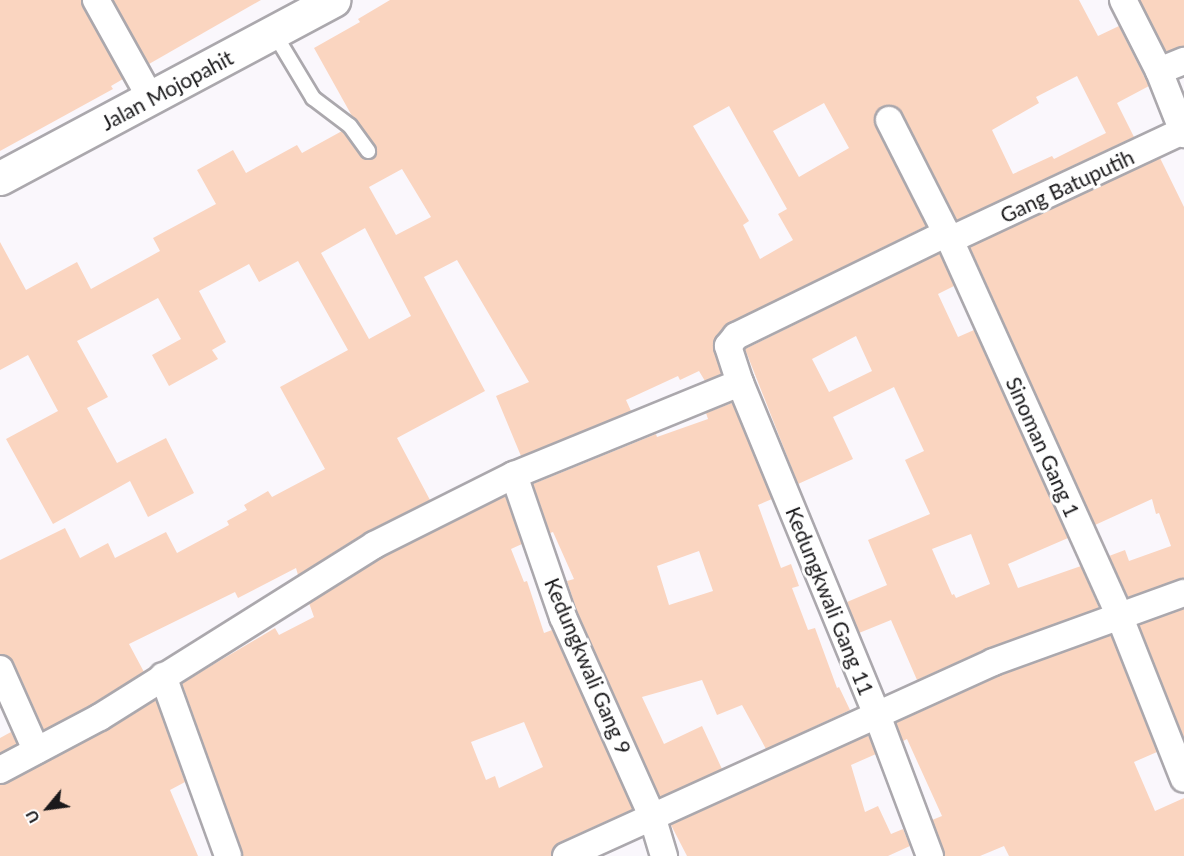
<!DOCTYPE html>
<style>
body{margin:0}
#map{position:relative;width:1184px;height:856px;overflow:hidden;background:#faf7fc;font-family:Lato,sans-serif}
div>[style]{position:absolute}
.building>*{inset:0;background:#fad5c0}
.roads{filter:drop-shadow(2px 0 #aba8ad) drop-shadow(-2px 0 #aba8ad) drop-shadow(0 2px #aba8ad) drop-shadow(0 -2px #aba8ad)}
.lane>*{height:14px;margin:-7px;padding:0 7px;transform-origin:7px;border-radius:7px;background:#fff}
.street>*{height:26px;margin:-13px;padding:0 13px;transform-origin:13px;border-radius:13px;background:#fff}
.secondary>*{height:33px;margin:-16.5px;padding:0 16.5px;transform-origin:16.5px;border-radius:16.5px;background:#fff}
span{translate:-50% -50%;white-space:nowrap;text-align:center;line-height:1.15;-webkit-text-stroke:6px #fff;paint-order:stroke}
.street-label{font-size:21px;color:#1a191b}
.north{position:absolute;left:18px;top:778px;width:60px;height:60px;-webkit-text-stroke:4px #fff;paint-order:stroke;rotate:241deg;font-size:16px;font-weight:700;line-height:24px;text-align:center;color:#1a191b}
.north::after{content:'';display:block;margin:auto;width:21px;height:27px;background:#1a191b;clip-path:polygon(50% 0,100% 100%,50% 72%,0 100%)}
</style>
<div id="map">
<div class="building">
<i style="clip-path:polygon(0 0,81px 0,123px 79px,111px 86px,113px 89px,0 151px)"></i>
<i style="clip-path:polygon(113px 0,261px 0,149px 64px)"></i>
<i style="clip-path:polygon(evenodd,390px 0,1079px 0,1098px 36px,1119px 26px,1149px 86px,1117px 103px,1134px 137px,957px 220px,902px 113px,890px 105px,882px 107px,874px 119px,876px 127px,926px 226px,729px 323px,713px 344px,721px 374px,705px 381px,699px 371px,680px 380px,678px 376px,626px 400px,631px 411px,521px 456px,496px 396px,529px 382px,457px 260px,424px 277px,485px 391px,397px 438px,430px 500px,366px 532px,298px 575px,296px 568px,238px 598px,235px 592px,129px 644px,144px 672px,92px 704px,44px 730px,14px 663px,8px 657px,0 654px,0 560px,65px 528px,80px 558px,108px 543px,115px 558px,166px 532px,177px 553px,229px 525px,227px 521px,247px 510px,244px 505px,268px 491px,272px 497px,325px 469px,280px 387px,348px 350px,298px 261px,259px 282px,249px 264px,199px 291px,226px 342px,212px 350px,218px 359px,169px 386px,152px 355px,181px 339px,158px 298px,77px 341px,108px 397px,87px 408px,117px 463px,166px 438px,194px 493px,148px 517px,130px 481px,53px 524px,6px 439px,58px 411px,28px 355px,0 370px,0 242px,26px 290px,77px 262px,91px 289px,160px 251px,153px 238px,216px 204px,197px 170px,233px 150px,246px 173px,297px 145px,302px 153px,342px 131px,361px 157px,373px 159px,376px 154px,376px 146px,352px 116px,314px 48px,360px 22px,358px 19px,390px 0,1077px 76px,1106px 133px,1054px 159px,1052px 156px,1013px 174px,992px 130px,1039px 103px,1036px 97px,1077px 76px,390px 0,824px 103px,849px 148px,799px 177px,773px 131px,824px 103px,390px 0,729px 106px,787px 209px,778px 214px,793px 240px,760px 259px,743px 225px,749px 221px,693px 126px,729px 106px,390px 0,402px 169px,431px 217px,396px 235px,369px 187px,402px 169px,390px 0,365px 228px,411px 316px,369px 339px,321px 253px,365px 228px)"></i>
<i style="clip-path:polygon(1140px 0,1184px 0,1184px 46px,1166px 52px)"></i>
<i style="clip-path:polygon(1160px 158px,1184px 207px,1184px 578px,1128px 597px,1109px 556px,1125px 550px,1129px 561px,1171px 546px,1159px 513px,1156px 514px,1152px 499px,1095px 525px,970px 247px)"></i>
<i style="clip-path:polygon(evenodd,940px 253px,954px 286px,938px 294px,958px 337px,974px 330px,1068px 538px,1008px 564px,1018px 588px,1081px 566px,1099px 608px,988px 648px,917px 680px,891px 620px,859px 633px,847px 602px,887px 585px,868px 540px,930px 514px,905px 460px,924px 451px,894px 387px,833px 417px,853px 459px,798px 484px,745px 349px,940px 253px,856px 336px,872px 371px,829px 392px,812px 359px,856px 336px,940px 253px,971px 534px,990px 584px,956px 598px,954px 594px,952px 595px,932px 549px,971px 534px)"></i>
<i style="clip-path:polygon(evenodd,732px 403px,772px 499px,758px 505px,781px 568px,791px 564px,799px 586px,792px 588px,808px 630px,815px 628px,837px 688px,839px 687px,850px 710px,766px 749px,742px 705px,717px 715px,702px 680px,642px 697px,664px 744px,702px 726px,722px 769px,660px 797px,577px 611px,567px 581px,574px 579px,553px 532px,550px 533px,533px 484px,656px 434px,657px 437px,708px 419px,706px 413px,732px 403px,699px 551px,713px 591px,669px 605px,657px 566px,699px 551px)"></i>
<i style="clip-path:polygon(evenodd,505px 496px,522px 544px,511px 549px,524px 582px,527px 581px,544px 633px,552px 630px,633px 809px,560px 842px,554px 848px,551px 856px,243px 856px,182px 683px,275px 628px,279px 635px,314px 617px,309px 603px,381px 558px,505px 496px,524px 722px,543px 767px,499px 788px,495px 776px,486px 780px,471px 742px,524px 722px)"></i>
<i style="clip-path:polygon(1184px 609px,1184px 738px,1139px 625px)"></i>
<i style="clip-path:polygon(1111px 635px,1157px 752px,1134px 762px,1155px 811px,1184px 798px,1184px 856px,1009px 856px,1004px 846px,980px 856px,945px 856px,932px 820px,942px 816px,907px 739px,903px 741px,896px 723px,999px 676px)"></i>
<i style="clip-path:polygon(156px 700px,185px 782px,170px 790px,198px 856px,0 856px,0 785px,107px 730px)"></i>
<i style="clip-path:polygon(11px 732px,17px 744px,0 753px,0 738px)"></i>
<i style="clip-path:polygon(868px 735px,876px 754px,851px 765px,865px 812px,878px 806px,891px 834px,903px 829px,910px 846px,888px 856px,687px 856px,671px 825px)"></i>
</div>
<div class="roads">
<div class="lane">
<i style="left:274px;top:33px;width:76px;rotate:59deg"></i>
<i style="left:313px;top:98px;width:46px;rotate:37.1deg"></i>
<i style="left:350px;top:126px;width:31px;rotate:54deg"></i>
</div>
<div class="street">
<i style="left:96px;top:0;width:113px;rotate:60.9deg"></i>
<i style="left:1123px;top:0;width:80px;rotate:63.1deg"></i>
<i style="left:1159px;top:71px;width:68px;rotate:68.4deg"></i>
<i style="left:1159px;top:71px;width:27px;rotate:-22deg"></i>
<i style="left:889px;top:120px;width:135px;rotate:63.1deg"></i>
<i style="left:950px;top:240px;width:411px;rotate:65.7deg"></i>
<i style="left:1119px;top:615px;width:176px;rotate:68.4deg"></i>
<i style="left:950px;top:240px;width:257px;rotate:-25.1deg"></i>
<i style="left:514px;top:475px;width:150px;rotate:71deg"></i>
<i style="left:563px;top:617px;width:218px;rotate:65.9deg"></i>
<i style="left:652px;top:816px;width:42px;rotate:73.3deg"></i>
<i style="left:0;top:669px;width:89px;rotate:66deg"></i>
<i style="left:163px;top:676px;width:191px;rotate:70.1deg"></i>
<i style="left:0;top:770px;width:113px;rotate:-27.9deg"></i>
<i style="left:100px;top:717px;width:324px;rotate:-32.1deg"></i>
<i style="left:374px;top:545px;width:157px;rotate:-26.6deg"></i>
<i style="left:514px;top:475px;width:244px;rotate:-22.2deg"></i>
<i style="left:566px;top:856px;width:469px;rotate:-24.4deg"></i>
<i style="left:993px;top:662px;width:203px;rotate:-19.9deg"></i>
<i style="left:930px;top:856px;width:151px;rotate:-110.6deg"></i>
<i style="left:877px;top:715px;width:359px;rotate:-112.4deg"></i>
<i style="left:740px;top:383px;width:39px;rotate:-108deg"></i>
<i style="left:728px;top:346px;width:13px;rotate:-51deg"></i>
<i style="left:736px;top:336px;width:235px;rotate:-26deg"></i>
</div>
<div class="secondary">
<i style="left:0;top:178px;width:378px;rotate:-28.1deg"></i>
</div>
</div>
<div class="street-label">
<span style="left:167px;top:90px;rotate:-28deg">Jalan Mojopahit</span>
<span style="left:1067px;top:186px;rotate:-25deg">Gang Batuputih</span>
<span style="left:1043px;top:447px;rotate:66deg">Sinoman Gang 1</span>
<span style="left:830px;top:601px;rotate:68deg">Kedungkwali Gang 11</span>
<span style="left:588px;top:666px;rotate:67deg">Kedungkwali Gang 9</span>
</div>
<div class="north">U</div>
</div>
